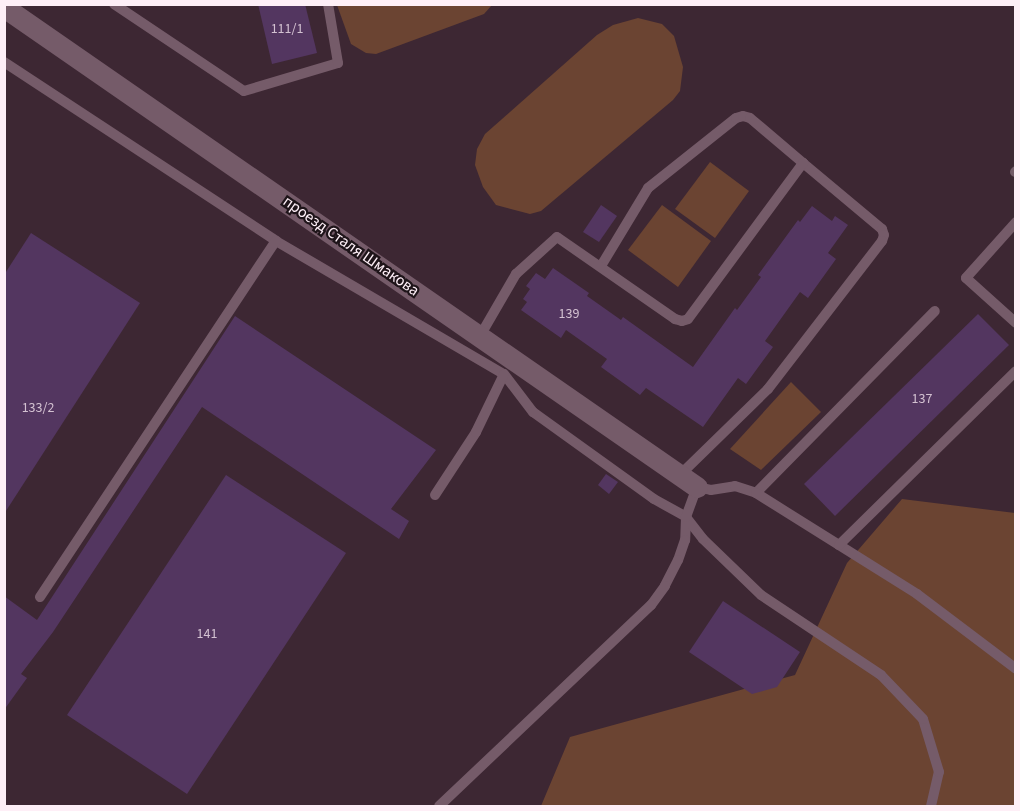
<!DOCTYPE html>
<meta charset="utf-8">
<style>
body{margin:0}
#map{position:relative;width:1020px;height:811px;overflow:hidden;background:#3d2733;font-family:"Source Sans 3",sans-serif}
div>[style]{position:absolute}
.green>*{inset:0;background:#6b4432}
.building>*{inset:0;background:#533660}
.service>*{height:10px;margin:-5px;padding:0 5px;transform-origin:5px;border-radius:5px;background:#755b69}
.minor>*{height:21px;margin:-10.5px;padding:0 10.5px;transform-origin:10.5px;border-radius:10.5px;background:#755b69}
span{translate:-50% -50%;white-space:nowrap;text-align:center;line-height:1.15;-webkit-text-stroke:4.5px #1e1419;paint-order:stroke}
.number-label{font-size:14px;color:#d3c1d1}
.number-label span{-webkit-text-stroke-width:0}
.street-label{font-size:16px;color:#feeff7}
.frame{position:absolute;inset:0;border:6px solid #feeff7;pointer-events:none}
</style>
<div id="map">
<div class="green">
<i style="clip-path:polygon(337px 5px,337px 4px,492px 5px,484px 14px,376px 54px,366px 53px,351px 44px)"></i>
<i style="clip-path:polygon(638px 18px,662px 24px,674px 36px,683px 67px,680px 91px,673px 100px,541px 211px,530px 214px,496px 205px,483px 187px,475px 165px,477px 149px,485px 134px,597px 35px,613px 25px)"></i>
<i style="clip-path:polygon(710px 162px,749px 191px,715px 238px,675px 209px)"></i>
<i style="clip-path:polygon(662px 205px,711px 241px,678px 287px,628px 250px)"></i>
<i style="clip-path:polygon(791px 382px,821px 412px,761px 470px,730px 449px)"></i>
<i style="clip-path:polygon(902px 499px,1015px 513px,1015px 806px,541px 806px,570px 737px,795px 675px,847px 563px)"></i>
</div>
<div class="building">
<i style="clip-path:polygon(258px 4px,305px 4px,317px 53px,272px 64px)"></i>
<i style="clip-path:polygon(601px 205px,617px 216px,599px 242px,583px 232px)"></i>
<i style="clip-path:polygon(812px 206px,832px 221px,835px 216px,848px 225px,828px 253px,836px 259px,808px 298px,800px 292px,765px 341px,773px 347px,746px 384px,738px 378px,703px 427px,646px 388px,640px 395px,601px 367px,607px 359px,566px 330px,561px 338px,521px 310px,527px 302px,523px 299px,530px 289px,526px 286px,536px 273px,545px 279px,553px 268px,589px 293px,587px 296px,621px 320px,623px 317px,693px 367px,735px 308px,737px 310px,761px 277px,758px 275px,798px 220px,800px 222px)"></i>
<i style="clip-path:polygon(31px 233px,140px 303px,4px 514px,4px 275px)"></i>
<i style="clip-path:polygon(978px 314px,1009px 345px,835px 516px,804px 484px)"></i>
<i style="clip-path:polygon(235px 316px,436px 450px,391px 509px,409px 521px,399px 539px,202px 407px,53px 632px,21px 674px,27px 678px,4px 710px,4px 596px,37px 620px)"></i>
<i style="clip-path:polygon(606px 474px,618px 482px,609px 494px,598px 485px)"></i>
<i style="clip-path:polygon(226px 475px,346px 553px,187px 794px,67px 715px)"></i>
<i style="clip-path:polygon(723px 601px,800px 652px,777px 687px,752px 694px,689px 652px)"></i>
</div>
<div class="service">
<i style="left:114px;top:4px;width:156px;rotate:33.8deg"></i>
<i style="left:244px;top:91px;width:98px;rotate:-16.6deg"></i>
<i style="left:338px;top:63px;width:60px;rotate:-99.6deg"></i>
<i style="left:4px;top:62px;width:326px;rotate:33.3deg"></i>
<i style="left:276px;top:241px;width:264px;rotate:30.3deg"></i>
<i style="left:504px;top:374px;width:48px;rotate:52.7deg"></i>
<i style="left:533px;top:412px;width:149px;rotate:35.7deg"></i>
<i style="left:654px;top:499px;width:37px;rotate:29deg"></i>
<i style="left:686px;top:517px;width:23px;rotate:92deg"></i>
<i style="left:685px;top:540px;width:21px;rotate:109deg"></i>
<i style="left:678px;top:560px;width:29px;rotate:117deg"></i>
<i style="left:665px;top:586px;width:24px;rotate:126deg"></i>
<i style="left:651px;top:605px;width:292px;rotate:136.5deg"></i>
<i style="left:1015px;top:172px;width:1px;rotate:-45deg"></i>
<i style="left:1016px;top:222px;width:75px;rotate:131.8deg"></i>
<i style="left:966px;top:278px;width:67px;rotate:42deg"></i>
<i style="left:601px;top:266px;width:91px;rotate:-58.9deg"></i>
<i style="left:648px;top:188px;width:112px;rotate:-38.5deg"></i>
<i style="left:736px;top:118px;width:7px;rotate:-16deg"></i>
<i style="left:743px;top:116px;width:7px;rotate:16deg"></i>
<i style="left:750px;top:118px;width:70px;rotate:40.3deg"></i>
<i style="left:803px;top:163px;width:103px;rotate:39.9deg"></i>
<i style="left:882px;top:229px;width:6px;rotate:72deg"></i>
<i style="left:884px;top:235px;width:6px;rotate:108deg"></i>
<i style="left:882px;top:241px;width:187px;rotate:127.6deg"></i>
<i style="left:768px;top:389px;width:124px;rotate:135.7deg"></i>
<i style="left:480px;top:336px;width:72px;rotate:-59.9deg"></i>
<i style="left:516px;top:274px;width:55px;rotate:-42.1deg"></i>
<i style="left:557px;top:237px;width:144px;rotate:34.8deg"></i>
<i style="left:675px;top:319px;width:7px;rotate:16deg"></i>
<i style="left:682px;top:321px;width:6px;rotate:-18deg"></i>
<i style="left:688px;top:319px;width:194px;rotate:-53.6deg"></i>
<i style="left:756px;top:493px;width:255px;rotate:-45.5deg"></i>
<i style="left:435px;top:495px;width:75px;rotate:-56.9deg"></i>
<i style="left:476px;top:432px;width:64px;rotate:-64.2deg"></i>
<i style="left:839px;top:545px;width:92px;rotate:32.1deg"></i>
<i style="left:917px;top:594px;width:124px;rotate:37.1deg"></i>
<i style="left:40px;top:597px;width:427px;rotate:-56.5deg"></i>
<i style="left:931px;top:806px;width:35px;rotate:-77deg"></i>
<i style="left:939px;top:772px;width:55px;rotate:-106.8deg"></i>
<i style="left:923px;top:719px;width:61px;rotate:-133.7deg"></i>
<i style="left:881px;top:675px;width:144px;rotate:-146.3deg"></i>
<i style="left:761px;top:595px;width:81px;rotate:-136deg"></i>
<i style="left:703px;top:539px;width:28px;rotate:-128deg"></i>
<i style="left:686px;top:517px;width:32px;rotate:-70deg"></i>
<i style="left:697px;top:487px;width:14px;rotate:12deg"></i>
<i style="left:711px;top:490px;width:24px;rotate:-9deg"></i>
<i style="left:735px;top:486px;width:22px;rotate:18deg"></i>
<i style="left:756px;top:493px;width:98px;rotate:32.1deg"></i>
<i style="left:839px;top:545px;width:248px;rotate:-44.5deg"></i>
</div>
<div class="minor">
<i style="left:4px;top:7px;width:843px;rotate:34.71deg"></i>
</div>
<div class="number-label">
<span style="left:287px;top:29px">111/1</span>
<span style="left:569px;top:314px">139</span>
<span style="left:922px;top:399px">137</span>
<span style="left:38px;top:408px">133/2</span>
<span style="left:207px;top:634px">141</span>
</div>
<div class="street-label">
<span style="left:351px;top:246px;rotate:35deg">проезд Сталя Шмакова</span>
</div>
<div class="frame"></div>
</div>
